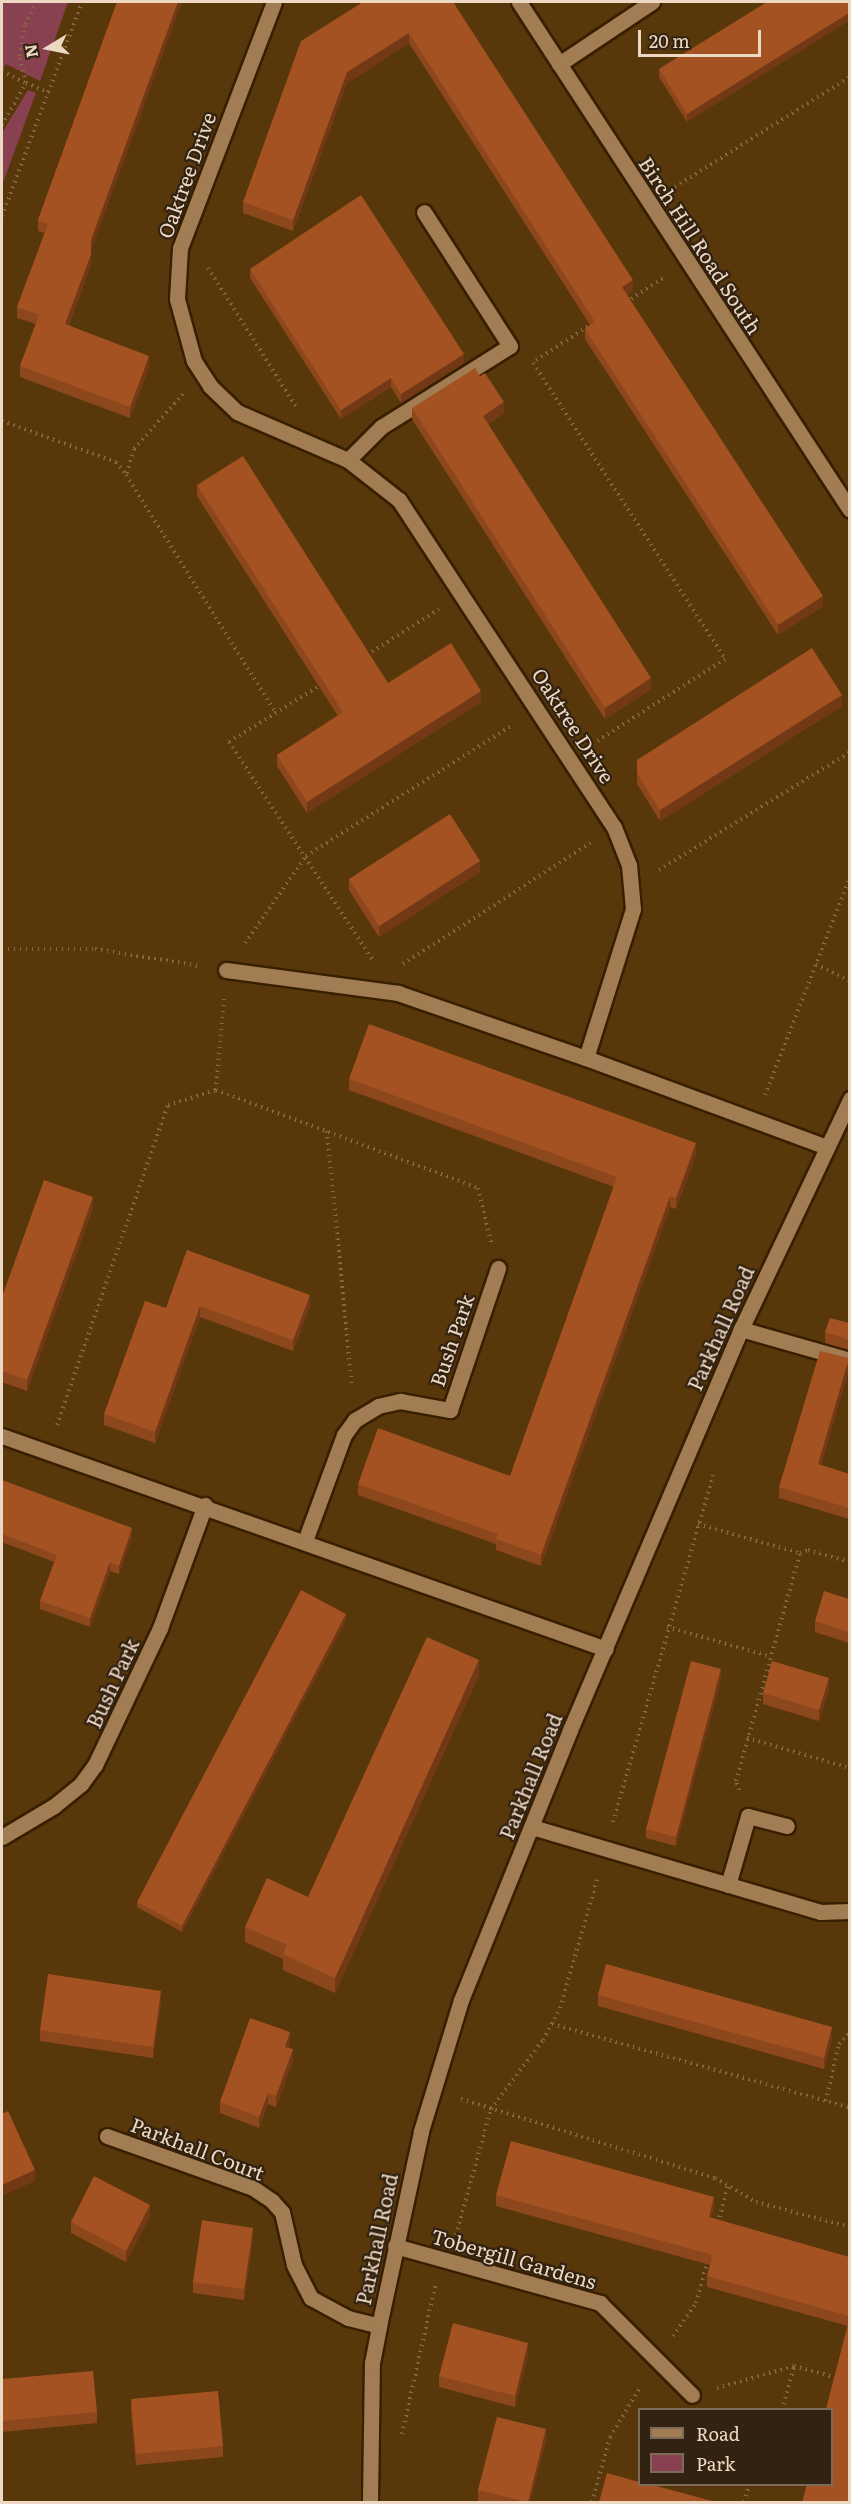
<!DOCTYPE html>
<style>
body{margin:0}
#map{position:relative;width:851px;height:2504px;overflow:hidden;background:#58370b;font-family:Literata,serif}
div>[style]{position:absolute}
.green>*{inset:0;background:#894050}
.path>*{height:4px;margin-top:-2px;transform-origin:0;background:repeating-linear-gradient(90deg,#856742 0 1.5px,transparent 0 6px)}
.roads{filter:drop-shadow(2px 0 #381f00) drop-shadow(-2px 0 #381f00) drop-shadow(0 2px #381f00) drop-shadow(0 -2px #381f00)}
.service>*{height:15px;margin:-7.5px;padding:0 7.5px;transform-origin:7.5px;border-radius:7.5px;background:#a27d54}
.minor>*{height:15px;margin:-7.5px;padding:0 7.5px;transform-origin:7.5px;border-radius:7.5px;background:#a27d54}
.wall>*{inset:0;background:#8d471c}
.shaded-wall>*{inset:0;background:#733917}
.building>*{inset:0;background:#a45221}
span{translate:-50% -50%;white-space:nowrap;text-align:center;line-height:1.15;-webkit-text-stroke:4.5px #322212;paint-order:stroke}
.street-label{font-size:20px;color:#edd8c3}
.frame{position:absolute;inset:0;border:3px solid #edd8c3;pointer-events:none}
.legend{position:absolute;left:638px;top:2408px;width:195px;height:78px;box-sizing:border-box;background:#322212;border:2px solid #7d6b59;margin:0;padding:8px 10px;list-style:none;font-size:18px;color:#edd8c3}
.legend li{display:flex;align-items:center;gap:12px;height:30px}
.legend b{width:30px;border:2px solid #7d6b59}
.north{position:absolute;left:18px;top:18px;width:60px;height:60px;-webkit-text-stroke:4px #322212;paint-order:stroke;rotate:260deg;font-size:16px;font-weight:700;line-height:24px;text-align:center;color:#edd8c3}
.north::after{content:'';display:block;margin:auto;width:21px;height:27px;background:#edd8c3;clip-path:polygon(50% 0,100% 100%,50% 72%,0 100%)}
.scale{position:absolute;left:638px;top:30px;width:123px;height:27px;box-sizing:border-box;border:3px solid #edd8c3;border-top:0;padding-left:8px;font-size:18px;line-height:21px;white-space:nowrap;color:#edd8c3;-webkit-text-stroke:4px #322212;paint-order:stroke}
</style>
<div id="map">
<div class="green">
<i style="clip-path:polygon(2px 2px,68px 2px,40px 81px,6px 64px,2px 71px)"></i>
<i style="clip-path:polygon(28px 90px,36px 93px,2px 185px,2px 133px)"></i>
</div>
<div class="path">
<i style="left:2px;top:71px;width:27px;rotate:27deg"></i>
<i style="left:26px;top:83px;width:28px;rotate:-103deg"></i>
<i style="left:20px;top:56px;width:32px;rotate:-81deg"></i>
<i style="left:25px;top:24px;width:25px;rotate:-61deg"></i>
<i style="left:2px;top:125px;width:48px;rotate:-60.3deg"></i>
<i style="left:26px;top:83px;width:25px;rotate:23deg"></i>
<i style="left:675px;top:187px;width:207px;rotate:-32.2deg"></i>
<i style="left:2px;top:216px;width:228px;rotate:-69.5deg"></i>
<i style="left:208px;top:268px;width:166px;rotate:57.6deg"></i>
<i style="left:626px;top:302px;width:46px;rotate:-32.7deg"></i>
<i style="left:536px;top:360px;width:67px;rotate:-32.7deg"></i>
<i style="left:533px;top:363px;width:353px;rotate:57deg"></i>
<i style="left:725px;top:659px;width:156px;rotate:147.3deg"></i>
<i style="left:183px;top:394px;width:74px;rotate:131.7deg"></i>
<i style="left:134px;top:449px;width:27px;rotate:107deg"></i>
<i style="left:126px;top:475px;width:281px;rotate:57.8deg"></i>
<i style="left:2px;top:421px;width:121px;rotate:19.8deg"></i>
<i style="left:116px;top:462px;width:16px;rotate:50deg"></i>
<i style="left:367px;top:655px;width:85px;rotate:-32.6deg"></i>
<i style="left:322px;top:684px;width:110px;rotate:148.1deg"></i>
<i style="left:229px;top:742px;width:260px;rotate:56.6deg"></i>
<i style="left:659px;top:870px;width:225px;rotate:-31.7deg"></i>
<i style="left:245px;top:943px;width:106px;rotate:-55deg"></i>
<i style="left:306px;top:856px;width:246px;rotate:-32.4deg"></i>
<i style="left:2px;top:949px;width:93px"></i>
<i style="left:95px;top:949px;width:106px;rotate:9.2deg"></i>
<i style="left:403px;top:964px;width:223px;rotate:-32.9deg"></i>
<i style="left:816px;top:964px;width:38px;rotate:27deg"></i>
<i style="left:216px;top:1090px;width:280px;rotate:20.5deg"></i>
<i style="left:478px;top:1188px;width:56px;rotate:76.5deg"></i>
<i style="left:765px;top:1095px;width:234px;rotate:-68.7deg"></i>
<i style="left:327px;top:1131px;width:257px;rotate:84.4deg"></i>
<i style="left:57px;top:1425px;width:339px;rotate:-70.9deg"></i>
<i style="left:168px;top:1105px;width:50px;rotate:-17.4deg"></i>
<i style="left:216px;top:1090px;width:92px;rotate:-85deg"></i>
<i style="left:698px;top:1524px;width:106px;rotate:15.9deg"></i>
<i style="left:667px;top:1627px;width:106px;rotate:15.9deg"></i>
<i style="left:747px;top:1738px;width:107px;rotate:16.2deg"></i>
<i style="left:739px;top:1790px;width:9px;rotate:-108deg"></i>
<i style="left:736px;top:1781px;width:237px;rotate:-74.3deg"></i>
<i style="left:800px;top:1553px;width:9px;rotate:-21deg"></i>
<i style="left:808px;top:1550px;width:44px;rotate:15.9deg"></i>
<i style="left:613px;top:1822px;width:361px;rotate:-73.9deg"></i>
<i style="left:552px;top:2024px;width:310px;rotate:15.7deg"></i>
<i style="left:461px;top:2099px;width:266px;rotate:17.3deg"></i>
<i style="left:715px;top:2178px;width:48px;rotate:30.3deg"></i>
<i style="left:756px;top:2202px;width:97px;rotate:14.9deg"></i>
<i style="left:826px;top:2101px;width:58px;rotate:-77.2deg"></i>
<i style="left:839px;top:2044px;width:16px;rotate:-47deg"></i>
<i style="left:718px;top:2223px;width:38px;rotate:-75deg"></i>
<i style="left:456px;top:2235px;width:131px;rotate:-74.5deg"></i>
<i style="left:491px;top:2109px;width:86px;rotate:-53deg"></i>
<i style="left:543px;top:2040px;width:36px;rotate:-62deg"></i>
<i style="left:560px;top:2008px;width:137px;rotate:-73.9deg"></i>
<i style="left:673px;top:2336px;width:40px;rotate:-55.1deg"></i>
<i style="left:696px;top:2303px;width:46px;rotate:-74.7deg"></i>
<i style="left:717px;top:2388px;width:80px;rotate:-15.9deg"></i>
<i style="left:794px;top:2366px;width:45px;rotate:15.6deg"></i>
<i style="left:782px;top:2410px;width:45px;rotate:-74.4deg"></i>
<i style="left:402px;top:2434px;width:152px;rotate:-77.4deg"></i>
<i style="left:592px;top:2502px;width:67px;rotate:-74.5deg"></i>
<i style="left:610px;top:2437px;width:60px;rotate:-58.7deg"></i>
<i style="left:744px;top:2502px;width:19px;rotate:-74deg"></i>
</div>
<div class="roads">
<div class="service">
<i style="left:226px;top:970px;width:174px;rotate:7.6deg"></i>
<i style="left:728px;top:1885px;width:72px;rotate:-73.8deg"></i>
<i style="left:748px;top:1816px;width:40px;rotate:14.4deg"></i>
</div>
<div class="minor">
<i style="left:274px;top:2px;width:263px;rotate:110.9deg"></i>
<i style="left:180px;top:248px;width:51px;rotate:93.4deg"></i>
<i style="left:177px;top:299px;width:64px;rotate:74.7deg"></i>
<i style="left:194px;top:361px;width:30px;rotate:57deg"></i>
<i style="left:210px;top:386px;width:37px;rotate:44deg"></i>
<i style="left:237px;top:412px;width:121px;rotate:23.4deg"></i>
<i style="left:348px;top:460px;width:65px;rotate:38.1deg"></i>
<i style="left:399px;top:500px;width:391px;rotate:56.7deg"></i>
<i style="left:614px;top:827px;width:41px;rotate:68.5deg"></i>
<i style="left:629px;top:865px;width:44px;rotate:84.8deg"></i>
<i style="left:633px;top:909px;width:156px;rotate:107.5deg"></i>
<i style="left:586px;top:1058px;width:257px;rotate:20.3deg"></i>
<i style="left:519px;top:2px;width:606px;rotate:56.91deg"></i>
<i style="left:559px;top:64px;width:112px;rotate:-33.7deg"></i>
<i style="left:348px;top:460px;width:47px;rotate:-45deg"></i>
<i style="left:381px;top:427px;width:152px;rotate:-32.1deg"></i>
<i style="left:510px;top:346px;width:159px;rotate:-122.7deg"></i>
<i style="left:398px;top:993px;width:199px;rotate:19.1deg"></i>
<i style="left:741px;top:1329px;width:113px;rotate:15.9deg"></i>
<i style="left:2px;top:1436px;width:640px;rotate:19.43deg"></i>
<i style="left:305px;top:1541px;width:113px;rotate:-69.8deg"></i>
<i style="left:344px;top:1435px;width:19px;rotate:-54deg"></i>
<i style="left:355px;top:1420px;width:27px;rotate:-31deg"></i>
<i style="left:378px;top:1406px;width:23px;rotate:-13deg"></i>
<i style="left:400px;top:1401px;width:51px;rotate:10.2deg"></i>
<i style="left:450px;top:1410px;width:150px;rotate:-71.3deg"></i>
<i style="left:532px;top:1827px;width:300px;rotate:16.4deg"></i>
<i style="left:820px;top:1912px;width:30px;rotate:-2deg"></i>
<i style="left:2px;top:1837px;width:61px;rotate:-30.8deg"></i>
<i style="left:54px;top:1806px;width:35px;rotate:-39deg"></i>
<i style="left:81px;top:1784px;width:24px;rotate:-54deg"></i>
<i style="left:95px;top:1765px;width:152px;rotate:-64.6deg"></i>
<i style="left:160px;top:1628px;width:131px;rotate:-69.9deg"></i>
<i style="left:107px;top:2136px;width:155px;rotate:19.6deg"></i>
<i style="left:253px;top:2188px;width:23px;rotate:34deg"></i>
<i style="left:272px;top:2201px;width:15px;rotate:48deg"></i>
<i style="left:282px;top:2212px;width:54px;rotate:77.2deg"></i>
<i style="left:294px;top:2265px;width:37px;rotate:63deg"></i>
<i style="left:311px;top:2298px;width:42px;rotate:28.4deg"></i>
<i style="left:348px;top:2318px;width:32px;rotate:14deg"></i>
<i style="left:395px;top:2246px;width:213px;rotate:15.5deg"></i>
<i style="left:600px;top:2303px;width:130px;rotate:45deg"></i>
<i style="left:370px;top:2502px;width:139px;rotate:-89.2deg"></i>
<i style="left:372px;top:2363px;width:38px;rotate:-79deg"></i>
<i style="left:379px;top:2326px;width:199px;rotate:-77.8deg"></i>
<i style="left:421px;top:2131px;width:137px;rotate:-73deg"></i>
<i style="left:461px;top:2000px;width:291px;rotate:-68deg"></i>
<i style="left:570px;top:1730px;width:436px;rotate:-66.9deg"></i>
<i style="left:741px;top:1329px;width:255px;rotate:-64.6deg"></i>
</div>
</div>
<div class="wall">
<i style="clip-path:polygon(117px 2px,91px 250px,91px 265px,69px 325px,149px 367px,130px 418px,20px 377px,20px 366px,36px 324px,17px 318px,17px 307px,45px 233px,38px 231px,38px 220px)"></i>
<i style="clip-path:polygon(363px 2px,453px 2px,633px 291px,627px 295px,823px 606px,778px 635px,585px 339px,585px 329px,590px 325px,409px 43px,347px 83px,293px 231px,243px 213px,243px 202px)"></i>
<i style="clip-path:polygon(767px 2px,687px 122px,659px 77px,659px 69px)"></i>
<i style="clip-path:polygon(250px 269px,464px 363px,401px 403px,391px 387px,341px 419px,250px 278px)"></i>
<i style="clip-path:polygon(412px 408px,504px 413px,488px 424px,651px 689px,605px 719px,412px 419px)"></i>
<i style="clip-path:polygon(197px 485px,388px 683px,481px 702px,307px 813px,277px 766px,277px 755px,338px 716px,197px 496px)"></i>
<i style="clip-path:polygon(842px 706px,660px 821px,637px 784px,637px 760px)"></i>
<i style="clip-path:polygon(480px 872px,379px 937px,349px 890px,349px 879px)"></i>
<i style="clip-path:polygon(349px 1079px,696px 1154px,676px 1209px,670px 1207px,541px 1566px,496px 1550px,496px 1544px,358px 1495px,358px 1484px,510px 1476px,614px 1187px,349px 1090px)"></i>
<i style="clip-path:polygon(93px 1208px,27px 1391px,2px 1382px,2px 1297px)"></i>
<i style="clip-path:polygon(187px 1250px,310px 1306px,293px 1351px,200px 1317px,155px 1443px,104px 1425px,104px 1414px,166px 1308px)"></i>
<i style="clip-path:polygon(849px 1323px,849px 1350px,825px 1343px,825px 1332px)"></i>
<i style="clip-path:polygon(849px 1369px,821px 1465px,849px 1474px,849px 1519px,779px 1498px,779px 1487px)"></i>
<i style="clip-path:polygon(2px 1480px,132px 1536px,119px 1574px,110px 1571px,90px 1627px,40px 1609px,40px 1601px,54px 1562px,2px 1542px)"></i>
<i style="clip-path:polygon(849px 1599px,849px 1643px,815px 1632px,815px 1621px)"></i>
<i style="clip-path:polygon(346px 1620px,182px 1932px,137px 1907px,137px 1902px)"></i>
<i style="clip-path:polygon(479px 1675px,335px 1993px,283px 1970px,283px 1959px,245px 1942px,245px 1927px,308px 1897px)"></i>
<i style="clip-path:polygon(721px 1679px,676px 1846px,646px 1838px,646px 1829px)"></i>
<i style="clip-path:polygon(829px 1689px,819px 1721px,763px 1704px,763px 1693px)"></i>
<i style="clip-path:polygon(598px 1995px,832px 2038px,824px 2069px,598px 2006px)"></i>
<i style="clip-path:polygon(161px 2002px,153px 2058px,40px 2041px,40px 2030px)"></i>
<i style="clip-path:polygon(290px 2043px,288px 2048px,293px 2060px,276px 2107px,268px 2104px,259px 2128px,220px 2113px,220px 2102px)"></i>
<i style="clip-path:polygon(496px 2195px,714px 2208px,711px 2218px,849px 2257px,849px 2502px,848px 2326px,707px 2287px,707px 2276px,710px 2265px,496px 2206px)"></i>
<i style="clip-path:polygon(150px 2216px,126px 2262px,71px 2233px,71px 2222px)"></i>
<i style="clip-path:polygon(253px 2239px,244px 2300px,193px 2293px,193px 2282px)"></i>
<i style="clip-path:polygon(528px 2354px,515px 2407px,439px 2387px,439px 2376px)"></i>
<i style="clip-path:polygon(2px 2379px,97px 2412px,97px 2423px,2px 2432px)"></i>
<i style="clip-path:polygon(131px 2399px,223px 2446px,223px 2457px,136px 2465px,131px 2410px)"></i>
<i style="clip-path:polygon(546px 2440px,530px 2502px,484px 2502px,478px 2501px,478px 2490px)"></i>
</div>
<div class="shaded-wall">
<i style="clip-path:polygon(178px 2px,182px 2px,91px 251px,91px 240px)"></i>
<i style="clip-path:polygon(849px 13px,849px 21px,687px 122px,687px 114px)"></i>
<i style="clip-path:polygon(409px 33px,409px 43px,347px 83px,293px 231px,293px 220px,347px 72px)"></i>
<i style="clip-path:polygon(91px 254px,91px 265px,65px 335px,65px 324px)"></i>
<i style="clip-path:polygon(633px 280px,633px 291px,622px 298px,622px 287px)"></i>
<i style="clip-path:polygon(464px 354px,464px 363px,401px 403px,401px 394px)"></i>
<i style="clip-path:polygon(149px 356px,149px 367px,130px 418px,130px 407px)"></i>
<i style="clip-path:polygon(391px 378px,391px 387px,341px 419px,341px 410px)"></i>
<i style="clip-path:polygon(504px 402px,504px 413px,483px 427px,483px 416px)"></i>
<i style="clip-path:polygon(823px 596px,823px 606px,778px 635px,778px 625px)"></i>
<i style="clip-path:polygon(651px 678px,651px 689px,605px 719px,605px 708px)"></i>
<i style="clip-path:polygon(481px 691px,481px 702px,307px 813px,307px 802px)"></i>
<i style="clip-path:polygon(842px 695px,842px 706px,660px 821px,660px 810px)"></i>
<i style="clip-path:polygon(480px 861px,480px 872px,379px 937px,379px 926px)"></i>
<i style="clip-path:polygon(696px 1143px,696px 1154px,676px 1209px,676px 1198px)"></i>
<i style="clip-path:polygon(670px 1196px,670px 1207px,541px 1566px,541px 1555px)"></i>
<i style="clip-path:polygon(93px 1197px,93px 1208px,27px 1391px,27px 1380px)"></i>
<i style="clip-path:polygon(310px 1295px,310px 1306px,293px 1351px,293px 1340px)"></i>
<i style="clip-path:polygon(200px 1306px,200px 1317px,155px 1443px,155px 1432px)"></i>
<i style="clip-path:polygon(849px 1358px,849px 1369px,818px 1475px,818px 1464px)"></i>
<i style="clip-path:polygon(132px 1528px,132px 1536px,119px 1574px,119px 1566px)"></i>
<i style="clip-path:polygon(110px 1562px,110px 1571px,90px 1627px,90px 1618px)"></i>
<i style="clip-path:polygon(346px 1614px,346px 1620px,182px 1932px,182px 1926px)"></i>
<i style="clip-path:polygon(479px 1660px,479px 1675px,335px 1993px,335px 1978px)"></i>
<i style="clip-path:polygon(721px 1669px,721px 1679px,676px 1846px,676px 1837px)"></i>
<i style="clip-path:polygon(829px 1678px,829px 1689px,819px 1721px,819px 1710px)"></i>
<i style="clip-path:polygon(161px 1991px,161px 2002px,153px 2058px,153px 2047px)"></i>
<i style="clip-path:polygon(832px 2027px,832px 2038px,824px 2069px,824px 2058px)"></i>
<i style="clip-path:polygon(290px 2032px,290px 2043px,285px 2058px,285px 2047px)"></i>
<i style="clip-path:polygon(293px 2049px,293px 2060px,276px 2107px,276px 2096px)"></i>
<i style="clip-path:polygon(268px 2093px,268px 2104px,259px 2128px,259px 2117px)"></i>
<i style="clip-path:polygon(35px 2170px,35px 2181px,2px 2196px,2px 2185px)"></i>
<i style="clip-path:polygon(714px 2197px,714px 2208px,709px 2228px,709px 2217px)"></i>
<i style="clip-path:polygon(150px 2205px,150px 2216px,126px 2262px,126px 2251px)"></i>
<i style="clip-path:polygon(253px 2228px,253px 2239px,244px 2300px,244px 2289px)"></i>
<i style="clip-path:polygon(528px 2343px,528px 2354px,515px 2407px,515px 2396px)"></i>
<i style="clip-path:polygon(546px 2429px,546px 2440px,530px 2502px,528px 2502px)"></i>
</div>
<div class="building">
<i style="clip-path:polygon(117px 2px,178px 2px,91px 240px,91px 254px,65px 324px,149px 356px,130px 407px,20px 366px,39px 315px,17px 307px,48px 224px,38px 220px)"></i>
<i style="clip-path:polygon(363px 2px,453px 2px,633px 280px,622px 287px,823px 596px,778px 625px,585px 329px,595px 322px,409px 33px,347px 72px,293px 220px,243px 202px,301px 41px)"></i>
<i style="clip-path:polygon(767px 2px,849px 2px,849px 13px,687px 114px,659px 69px)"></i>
<i style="clip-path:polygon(361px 195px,464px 354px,401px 394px,391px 378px,341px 410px,250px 269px)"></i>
<i style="clip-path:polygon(475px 368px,480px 376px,485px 373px,504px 402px,483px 416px,651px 678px,605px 708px,412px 408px)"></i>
<i style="clip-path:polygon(243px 456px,388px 683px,451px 643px,481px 691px,307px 802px,277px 755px,343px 712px,197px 485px)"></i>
<i style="clip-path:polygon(812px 648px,842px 695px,660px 810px,637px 773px,637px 760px)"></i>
<i style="clip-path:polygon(450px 814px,480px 861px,379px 926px,349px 879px)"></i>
<i style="clip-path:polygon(369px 1024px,696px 1143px,676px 1198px,670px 1196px,541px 1555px,496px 1539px,498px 1534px,358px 1484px,378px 1428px,510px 1476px,617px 1177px,349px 1079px)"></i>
<i style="clip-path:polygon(44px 1180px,93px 1197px,27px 1380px,2px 1371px,2px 1297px)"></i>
<i style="clip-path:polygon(187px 1250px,310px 1295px,293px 1340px,200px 1306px,155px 1432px,104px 1414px,145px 1301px,166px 1308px)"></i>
<i style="clip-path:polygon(830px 1318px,849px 1323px,849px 1340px,825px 1332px)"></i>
<i style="clip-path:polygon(820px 1351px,849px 1358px,818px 1464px,849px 1474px,849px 1508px,779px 1487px)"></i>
<i style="clip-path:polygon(2px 1480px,132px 1528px,119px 1566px,110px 1562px,90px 1618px,40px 1601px,57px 1555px,2px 1534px)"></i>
<i style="clip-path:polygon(301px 1590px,346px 1614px,182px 1926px,137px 1902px)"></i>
<i style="clip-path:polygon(824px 1591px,849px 1599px,849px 1632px,815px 1621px)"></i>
<i style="clip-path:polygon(427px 1637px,479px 1660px,335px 1978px,283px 1954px,287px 1945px,245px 1927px,267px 1878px,308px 1897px)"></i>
<i style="clip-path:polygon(691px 1661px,721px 1669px,676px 1837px,646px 1829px)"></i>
<i style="clip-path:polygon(772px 1661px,829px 1678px,819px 1710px,763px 1693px)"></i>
<i style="clip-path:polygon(606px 1964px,832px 2027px,824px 2058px,598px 1995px)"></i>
<i style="clip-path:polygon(48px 1974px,161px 1991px,153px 2047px,40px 2030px)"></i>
<i style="clip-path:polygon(250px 2018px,290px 2032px,285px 2047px,293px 2049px,276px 2096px,268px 2093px,259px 2117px,220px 2102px)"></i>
<i style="clip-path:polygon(8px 2111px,35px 2170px,2px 2185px,2px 2114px)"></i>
<i style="clip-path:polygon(511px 2141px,714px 2197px,709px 2217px,849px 2257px,849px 2316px,707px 2276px,713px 2255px,496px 2195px)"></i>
<i style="clip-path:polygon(94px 2176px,150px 2205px,126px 2251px,71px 2222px)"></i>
<i style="clip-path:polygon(202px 2220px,253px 2228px,244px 2289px,193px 2282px)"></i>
<i style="clip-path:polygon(849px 2320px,849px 2502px,802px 2502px,807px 2484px,831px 2484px,831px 2409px,826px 2409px)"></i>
<i style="clip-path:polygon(453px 2323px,528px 2343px,515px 2396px,439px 2376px)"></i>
<i style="clip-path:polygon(93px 2371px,97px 2412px,2px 2421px,2px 2379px)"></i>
<i style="clip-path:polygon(218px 2391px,223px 2446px,136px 2454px,131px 2399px)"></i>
<i style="clip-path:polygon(497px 2417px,546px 2429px,528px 2502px,478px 2490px)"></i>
<i style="clip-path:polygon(607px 2473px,639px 2482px,639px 2484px,649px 2484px,716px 2502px,599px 2502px)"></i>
</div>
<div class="street-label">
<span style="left:186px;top:175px;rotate:-70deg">Oaktree Drive</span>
<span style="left:701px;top:245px;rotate:57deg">Birch Hill Road South</span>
<span style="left:574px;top:725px;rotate:57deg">Oaktree Drive</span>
<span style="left:720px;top:1328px;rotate:-66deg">Parkhall Road</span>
<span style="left:451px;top:1340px;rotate:-71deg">Bush Park</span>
<span style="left:112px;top:1683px;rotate:-65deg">Bush Park</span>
<span style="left:530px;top:1776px;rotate:-68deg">Parkhall Road</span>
<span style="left:198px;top:2148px;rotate:21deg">Parkhall Court</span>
<span style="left:376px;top:2239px;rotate:-78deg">Parkhall Road</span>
<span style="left:514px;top:2258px;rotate:16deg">Tobergill Gardens</span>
</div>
<div class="frame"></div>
<ul class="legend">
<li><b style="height:8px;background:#a27d54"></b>Road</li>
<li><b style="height:16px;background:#894050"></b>Park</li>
</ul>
<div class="north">N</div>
<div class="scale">20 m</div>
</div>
